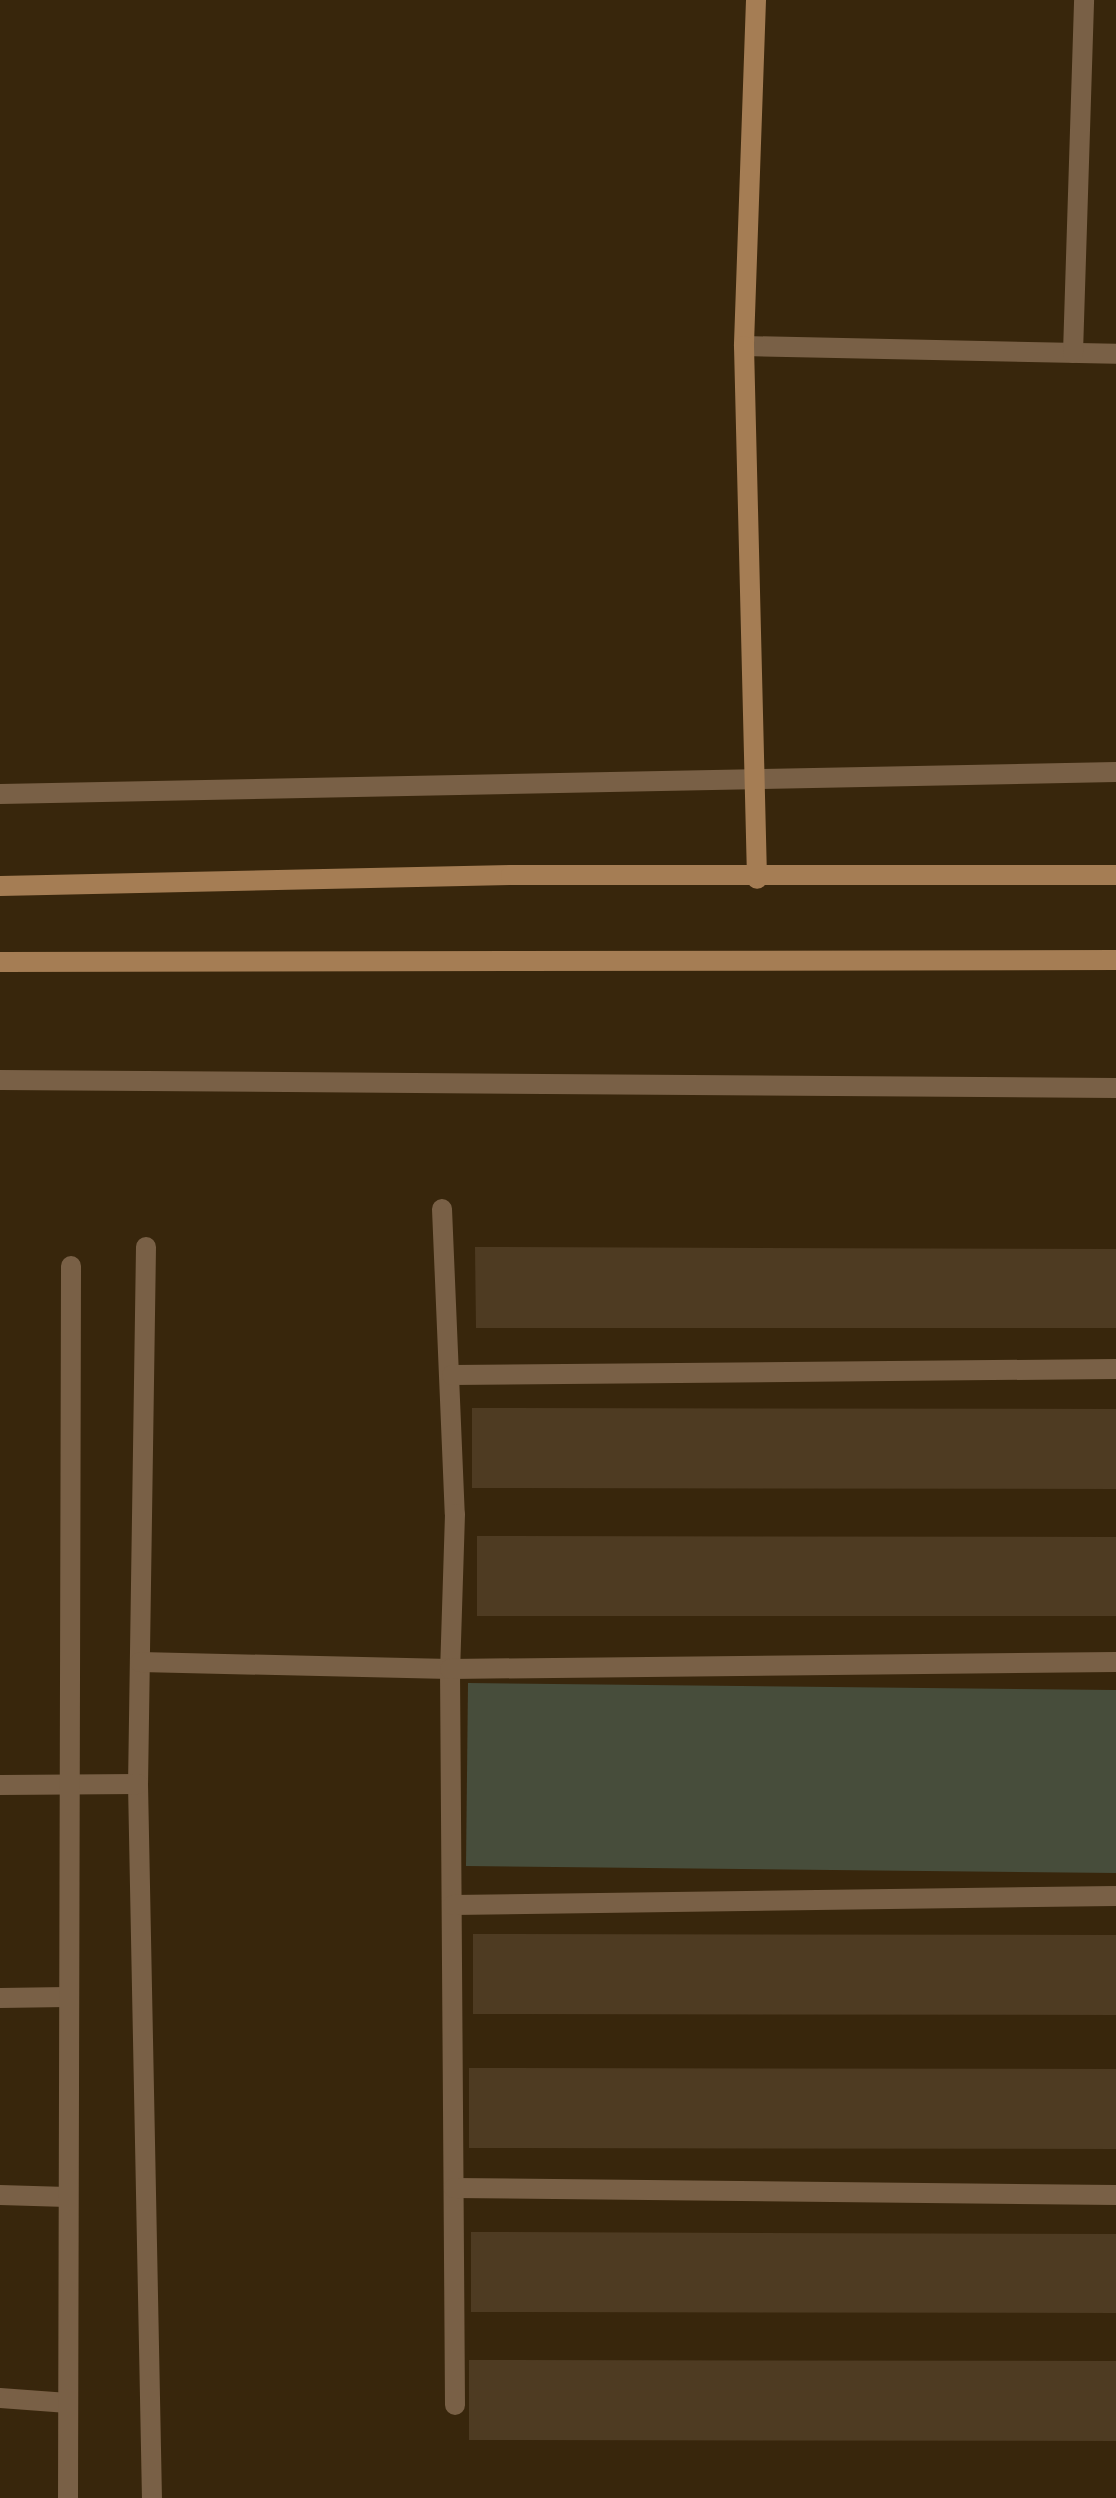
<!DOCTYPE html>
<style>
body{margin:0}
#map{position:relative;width:1116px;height:2498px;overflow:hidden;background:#38260c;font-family:Cabin,sans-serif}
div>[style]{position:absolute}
.green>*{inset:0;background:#474d3b}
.building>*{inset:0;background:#4e3b22}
.street>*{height:20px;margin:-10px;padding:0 10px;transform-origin:10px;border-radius:10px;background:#796046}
.secondary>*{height:20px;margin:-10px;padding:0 10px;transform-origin:10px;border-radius:10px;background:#a57d54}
span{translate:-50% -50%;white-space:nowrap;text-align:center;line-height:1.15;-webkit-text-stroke:7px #191107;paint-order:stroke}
</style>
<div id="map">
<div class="green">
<i style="clip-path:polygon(468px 1683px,1116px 1690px,1116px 1873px,466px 1866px)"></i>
</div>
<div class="building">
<i style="clip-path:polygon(475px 1247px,1116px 1249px,1116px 1328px,476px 1328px)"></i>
<i style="clip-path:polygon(472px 1408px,1116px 1409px,1116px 1489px,472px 1488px)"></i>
<i style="clip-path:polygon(477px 1536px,1116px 1537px,1116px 1616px,477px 1616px)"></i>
<i style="clip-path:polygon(473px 1934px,1116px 1935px,1116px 2015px,473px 2014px)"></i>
<i style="clip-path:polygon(469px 2068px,1116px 2069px,1116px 2149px,469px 2148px)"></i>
<i style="clip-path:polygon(471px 2232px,1116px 2234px,1116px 2313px,471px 2312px)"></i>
<i style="clip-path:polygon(469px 2360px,1116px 2361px,1116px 2441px,469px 2440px)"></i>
</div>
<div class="street">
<i style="left:744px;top:346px;width:372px;rotate:1.2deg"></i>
<i style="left:1073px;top:353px;width:353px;rotate:-88.2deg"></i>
<i style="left:0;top:794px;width:1116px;rotate:-1.13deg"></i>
<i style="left:0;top:1080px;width:1116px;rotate:0.41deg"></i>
<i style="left:442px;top:1209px;width:305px;rotate:87.6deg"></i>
<i style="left:455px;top:1514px;width:155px;rotate:91.8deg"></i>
<i style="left:450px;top:1669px;width:736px;rotate:89.61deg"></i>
<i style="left:146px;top:1247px;width:537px;rotate:90.85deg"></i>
<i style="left:138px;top:1784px;width:714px;rotate:88.88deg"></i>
<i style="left:452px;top:1375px;width:664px;rotate:-0.52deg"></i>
<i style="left:140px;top:1662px;width:310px;rotate:1.3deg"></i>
<i style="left:450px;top:1669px;width:666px;rotate:-0.6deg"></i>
<i style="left:0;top:1785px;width:138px;rotate:-0.4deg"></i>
<i style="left:453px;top:1905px;width:663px;rotate:-0.78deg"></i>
<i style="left:0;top:1998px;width:67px;rotate:-0.9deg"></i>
<i style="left:454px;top:2188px;width:662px;rotate:0.61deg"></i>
<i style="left:0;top:2195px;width:67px;rotate:1.7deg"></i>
<i style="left:0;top:2398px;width:68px;rotate:4.2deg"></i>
<i style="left:68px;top:2498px;width:1232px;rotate:-89.86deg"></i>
</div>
<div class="secondary">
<i style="left:756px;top:0;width:346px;rotate:92deg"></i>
<i style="left:744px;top:346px;width:533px;rotate:88.6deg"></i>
<i style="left:0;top:886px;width:511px;rotate:-1.23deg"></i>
<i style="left:511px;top:875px;width:605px"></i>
<i style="left:0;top:962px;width:1116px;rotate:-0.1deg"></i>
</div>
</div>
